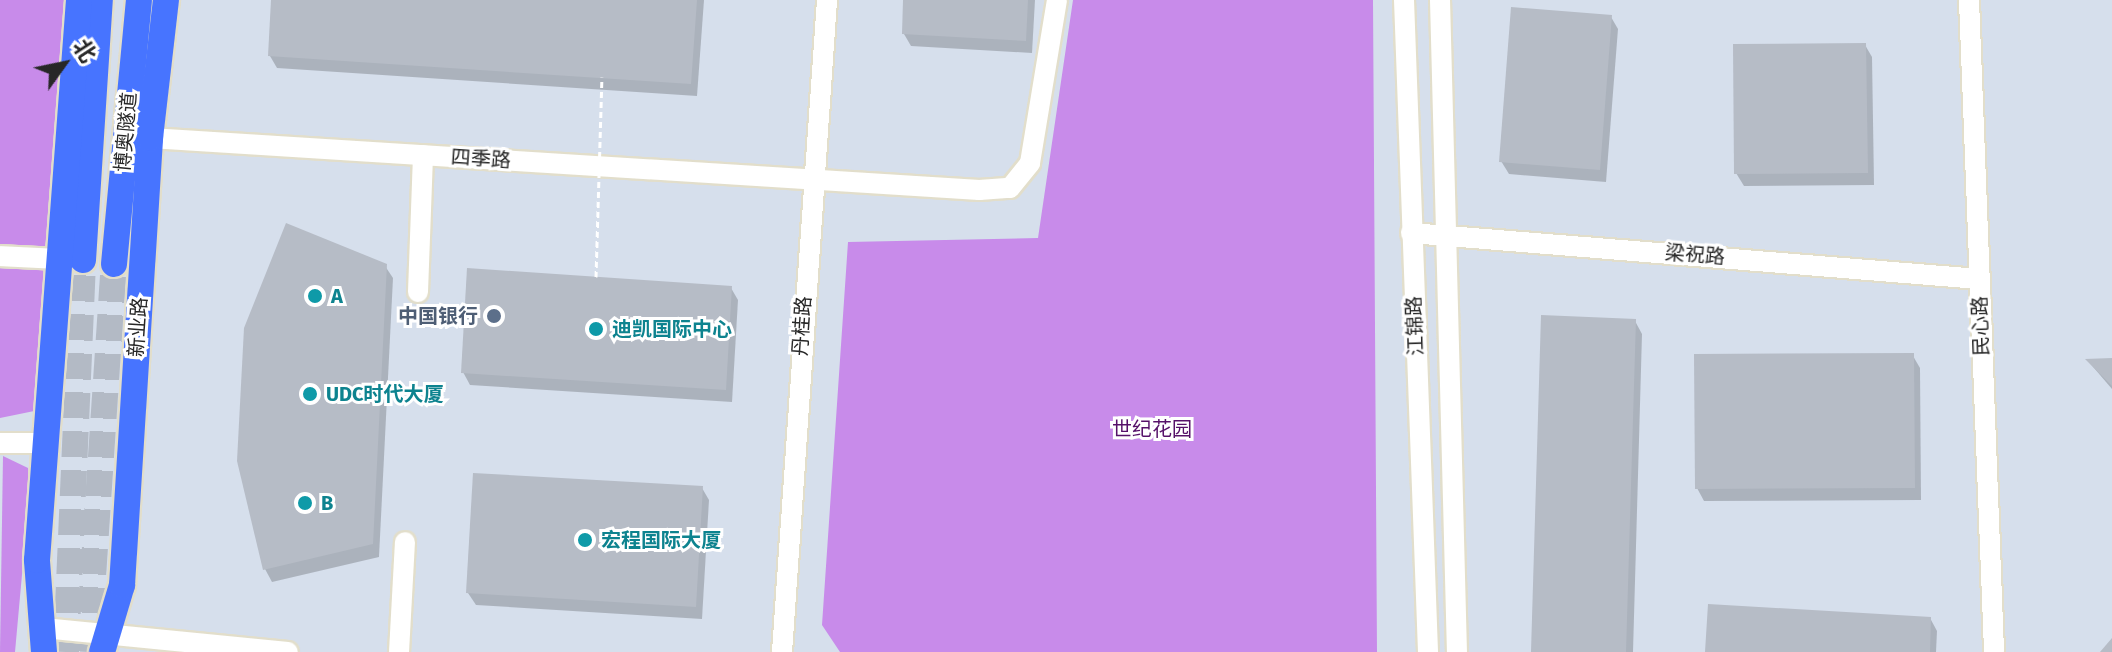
<!DOCTYPE html>
<meta charset="utf-8">
<style>
body{margin:0}
#map{position:relative;width:2112px;height:652px;overflow:hidden;background:#d6dfec;font-family:"Fira Sans","Noto Sans SC",sans-serif}
div>[style]{position:absolute}
.green>*{inset:0;background:#c88bea}
.shadow>*{inset:0;background:#0003}
.building>*{inset:0;background:#b6bcc6}
.major-tunnel>*{height:26px;margin-top:-13px;transform-origin:0;background:repeating-linear-gradient(90deg,#b3bac5 0 26px,transparent 0 39px)}
.roads{filter:drop-shadow(2px 0 #e2decb) drop-shadow(-2px 0 #e2decb) drop-shadow(0 2px #e2decb) drop-shadow(0 -2px #e2decb)}
.minor>*{height:20px;margin:-10px;padding:0 10px;transform-origin:10px;border-radius:10px;background:#fff}
.major>*{height:26px;margin:-13px;padding:0 13px;transform-origin:13px;border-radius:13px;background:#4774ff}
.path-bridge>*{height:3px;margin-top:-1.5px;transform-origin:0;background:repeating-linear-gradient(90deg,#fff 0 6px,transparent 0 10px)}
.dots>*{width:22px;height:22px;translate:-50% -50%;box-sizing:border-box;border:4px solid #fff;border-radius:50%}
span{translate:-50% -50%;white-space:nowrap;text-align:center;line-height:1.15;-webkit-text-stroke:6px #fff;paint-order:stroke}
.street-label{font-size:20px;color:#272727}
.culture-label{font-size:20px;color:#0d838f;font-weight:700}
.left{translate:0 -50%;text-align:left}
.service-label{font-size:20px;color:#4e5e75;font-weight:700}
.right{translate:-100% -50%;text-align:right}
.park-label{font-size:20px;color:#561169}
.north{position:absolute;left:24px;top:24px;width:80px;height:80px;-webkit-text-stroke:6px #fff;paint-order:stroke;rotate:57deg;font-size:22px;font-weight:700;line-height:32px;text-align:center;color:#272727}
.north::after{content:'';display:block;margin:auto;width:28px;height:36px;background:#272727;clip-path:polygon(50% 0,100% 100%,50% 72%,0 100%)}
</style>
<div id="map">
<div class="green">
<i style="clip-path:polygon(0 0,68px 0,49px 249px,0 246px)"></i>
<i style="clip-path:polygon(1073px 0,1373px 0,1377px 652px,840px 652px,822px 625px,848px 242px,1038px 238px)"></i>
<i style="clip-path:polygon(0 267px,49px 270px,44px 409px,0 418px)"></i>
<i style="clip-path:polygon(3px 456px,28px 468px,30px 486px,15px 652px,0 652px)"></i>
</div>
<div class="shadow">
<i style="clip-path:polygon(273px 0,704px 0,697px 96px,277px 68px,270px 56px)"></i>
<i style="clip-path:polygon(905px 0,1035px 0,1032px 53px,911px 46px,904px 34px)"></i>
<i style="clip-path:polygon(1611px 17px,1618px 29px,1606px 182px,1509px 174px,1501px 161px)"></i>
<i style="clip-path:polygon(1865px 45px,1872px 57px,1874px 185px,1744px 186px,1736px 173px)"></i>
<i style="clip-path:polygon(385px 266px,393px 278px,379px 557px,272px 582px,265px 569px)"></i>
<i style="clip-path:polygon(731px 288px,738px 300px,732px 402px,470px 385px,463px 372px)"></i>
<i style="clip-path:polygon(1635px 321px,1642px 334px,1633px 652px,1534px 652px)"></i>
<i style="clip-path:polygon(1913px 356px,1920px 368px,1921px 500px,1704px 501px,1697px 488px)"></i>
<i style="clip-path:polygon(2112px 360px,2112px 389px,2088px 361px)"></i>
<i style="clip-path:polygon(702px 488px,709px 500px,702px 619px,476px 605px,468px 593px)"></i>
<i style="clip-path:polygon(1930px 618px,1937px 631px,1936px 652px,1707px 652px)"></i>
</div>
<div class="building">
<i style="clip-path:polygon(271px 0,697px 0,691px 84px,268px 56px)"></i>
<i style="clip-path:polygon(903px 0,1028px 0,1026px 41px,902px 34px)"></i>
<i style="clip-path:polygon(1511px 7px,1612px 15px,1600px 170px,1499px 162px)"></i>
<i style="clip-path:polygon(1866px 43px,1868px 173px,1734px 174px,1733px 44px)"></i>
<i style="clip-path:polygon(286px 223px,387px 264px,373px 544px,263px 570px,237px 461px,244px 328px)"></i>
<i style="clip-path:polygon(467px 268px,732px 286px,726px 390px,461px 373px)"></i>
<i style="clip-path:polygon(1541px 315px,1636px 319px,1626px 652px,1531px 652px)"></i>
<i style="clip-path:polygon(1914px 353px,1915px 488px,1695px 489px,1694px 354px)"></i>
<i style="clip-path:polygon(2112px 358px,2112px 386px,2085px 359px)"></i>
<i style="clip-path:polygon(473px 473px,703px 486px,696px 607px,466px 593px)"></i>
<i style="clip-path:polygon(1708px 604px,1931px 617px,1930px 652px,1705px 652px)"></i>
<i style="clip-path:polygon(2112px 638px,2112px 652px,2100px 652px)"></i>
</div>
<div class="major-tunnel">
<i style="left:66px;top:652px;width:392px;rotate:-87.5deg"></i>
<i style="left:88px;top:652px;width:389px;rotate:-86.2deg"></i>
</div>
<div class="roads">
<div class="minor">
<i style="left:1404px;top:0;width:652px;rotate:87.89deg"></i>
<i style="left:1440px;top:0;width:652px;rotate:88.51deg"></i>
<i style="left:1969px;top:0;width:652px;rotate:87.8deg"></i>
<i style="left:150px;top:138px;width:831px;rotate:3.59deg"></i>
<i style="left:979px;top:190px;width:31px;rotate:-4deg"></i>
<i style="left:1010px;top:188px;width:32px;rotate:-51deg"></i>
<i style="left:1030px;top:163px;width:165px;rotate:-80.6deg"></i>
<i style="left:1411px;top:233px;width:570px;rotate:4.63deg"></i>
<i style="left:0;top:256px;width:59px;rotate:2.9deg"></i>
<i style="left:418px;top:292px;width:137px;rotate:-87.9deg"></i>
<i style="left:0;top:443px;width:46px"></i>
<i style="left:43px;top:628px;width:246px;rotate:5.6deg"></i>
<i style="left:399px;top:652px;width:110px;rotate:-86.9deg"></i>
<i style="left:782px;top:652px;width:654px;rotate:-86.05deg"></i>
</div>
<div class="major">
<i style="left:83px;top:260px;width:261px;rotate:-86.3deg"></i>
<i style="left:114px;top:264px;width:265px;rotate:-84.6deg"></i>
<i style="left:44px;top:652px;width:92px;rotate:-94.4deg"></i>
<i style="left:37px;top:560px;width:562px;rotate:-85.71deg"></i>
<i style="left:102px;top:652px;width:70px;rotate:-73.4deg"></i>
<i style="left:122px;top:585px;width:448px;rotate:-86.4deg"></i>
<i style="left:150px;top:138px;width:139px;rotate:-83.4deg"></i>
</div>
</div>
<div class="path-bridge">
<i style="left:596px;top:277px;width:200px;rotate:-88.3deg"></i>
</div>
<div class="dots">
<i style="left:315px;top:296px;background:#0f9aa8"></i>
<i style="left:494px;top:316px;background:#5c6f8a"></i>
<i style="left:596px;top:329px;background:#0f9aa8"></i>
<i style="left:310px;top:394px;background:#0f9aa8"></i>
<i style="left:305px;top:503px;background:#0f9aa8"></i>
<i style="left:585px;top:540px;background:#0f9aa8"></i>
</div>
<div class="street-label">
<span style="left:126px;top:132px;rotate:-85deg">博奥隧道</span>
<span style="left:481px;top:159px;rotate:4deg">四季路</span>
<span style="left:1695px;top:255px;rotate:5deg">梁祝路</span>
<span style="left:802px;top:326px;rotate:-86deg">丹桂路</span>
<span style="left:1415px;top:326px;rotate:-92deg">江锦路</span>
<span style="left:1981px;top:326px;rotate:-92deg">民心路</span>
<span style="left:138px;top:327px;rotate:-86deg">新业路</span>
</div>
<div class="culture-label">
<span class="left" style="left:331px;top:296px">A</span>
<span class="left" style="left:612px;top:329px">迪凯国际中心</span>
<span class="left" style="left:326px;top:394px">UDC时代大厦</span>
<span class="left" style="left:321px;top:503px">B</span>
<span class="left" style="left:601px;top:540px">宏程国际大厦</span>
</div>
<div class="service-label">
<span class="right" style="left:478px;top:316px">中国银行</span>
</div>
<div class="park-label">
<span style="left:1152px;top:429px">世纪花园</span>
</div>
<div class="north">北</div>
</div>
